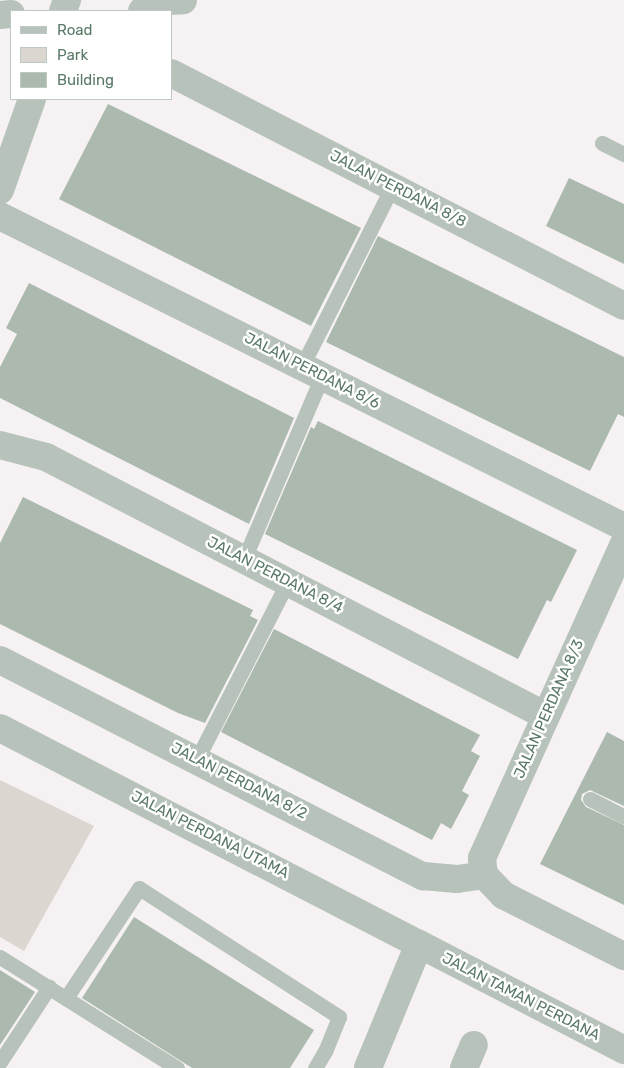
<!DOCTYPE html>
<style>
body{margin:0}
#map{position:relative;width:624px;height:1068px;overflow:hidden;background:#f6f1f2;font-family:Rubik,sans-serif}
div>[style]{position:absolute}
.green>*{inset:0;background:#dbd6d0}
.building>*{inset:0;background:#abb9af}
.service>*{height:15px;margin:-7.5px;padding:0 7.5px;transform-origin:7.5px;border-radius:7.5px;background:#b6c2ba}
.minor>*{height:28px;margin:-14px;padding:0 14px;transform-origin:14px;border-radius:14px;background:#b6c2ba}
.tertiary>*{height:28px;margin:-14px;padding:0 14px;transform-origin:14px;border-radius:14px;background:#b6c2ba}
span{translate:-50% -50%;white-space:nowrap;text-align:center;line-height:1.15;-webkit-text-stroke:5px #fff;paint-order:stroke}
.street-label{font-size:15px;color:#5a7966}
.legend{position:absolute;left:10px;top:10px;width:162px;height:90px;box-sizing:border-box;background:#fff;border:1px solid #bdc9c2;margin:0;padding:6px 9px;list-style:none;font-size:15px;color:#5a7966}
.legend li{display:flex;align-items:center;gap:10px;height:25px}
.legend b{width:25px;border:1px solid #bdc9c2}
</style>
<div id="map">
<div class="green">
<i style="clip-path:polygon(0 780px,94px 826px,24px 951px,0 937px)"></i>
</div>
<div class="building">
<i style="clip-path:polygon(108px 104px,361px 228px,311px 326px,59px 199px)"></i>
<i style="clip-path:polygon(569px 178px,624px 204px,624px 264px,546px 226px)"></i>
<i style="clip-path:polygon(378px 236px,624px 357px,624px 417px,618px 414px,590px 471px,326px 342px)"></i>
<i style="clip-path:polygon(29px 283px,294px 418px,249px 524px,0 398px,0 367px,17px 334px,6px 328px)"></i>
<i style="clip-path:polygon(318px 421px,577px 550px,551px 602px,547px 600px,518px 659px,265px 534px,311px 427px,314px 429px)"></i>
<i style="clip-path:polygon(23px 497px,253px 610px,250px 616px,258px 620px,205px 723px,178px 713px,0 624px,0 543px)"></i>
<i style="clip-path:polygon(274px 629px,480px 735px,471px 751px,480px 756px,462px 791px,469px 795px,451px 829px,441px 823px,432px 840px,221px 732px)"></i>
<i style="clip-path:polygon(607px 732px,624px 741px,624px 806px,590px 790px,582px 794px,581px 800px,586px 807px,624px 825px,624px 905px,540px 864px)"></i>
<i style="clip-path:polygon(134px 917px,314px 1030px,290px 1068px,192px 1068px,82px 998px)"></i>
<i style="clip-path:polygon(0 970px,35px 992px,0 1045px)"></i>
</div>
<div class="service">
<i style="left:602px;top:143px;width:25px;rotate:27deg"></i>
<i style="left:302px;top:366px;width:200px;rotate:-63.3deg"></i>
<i style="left:244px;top:559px;width:199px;rotate:-66.9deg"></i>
<i style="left:197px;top:759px;width:200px;rotate:-62.9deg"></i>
<i style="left:590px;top:799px;width:38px;rotate:27deg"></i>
<i style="left:0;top:957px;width:209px;rotate:32.1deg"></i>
<i style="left:66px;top:998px;width:132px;rotate:-56.4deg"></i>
<i style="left:139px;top:888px;width:238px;rotate:32.8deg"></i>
<i style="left:339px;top:1017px;width:37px;rotate:112deg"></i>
<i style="left:325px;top:1051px;width:20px;rotate:120deg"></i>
<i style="left:0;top:1062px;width:90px;rotate:-56.8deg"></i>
</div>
<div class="minor">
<i style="left:142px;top:11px;width:12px;rotate:-48deg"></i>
<i style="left:150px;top:2px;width:33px;rotate:-3deg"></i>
<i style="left:0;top:15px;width:11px;rotate:-5deg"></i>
<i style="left:171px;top:73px;width:509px;rotate:27.22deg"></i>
<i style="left:0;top:216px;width:697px;rotate:26.49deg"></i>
<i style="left:0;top:445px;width:48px;rotate:14.6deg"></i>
<i style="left:46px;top:457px;width:563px;rotate:27.38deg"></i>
<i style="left:0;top:660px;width:475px;rotate:27.1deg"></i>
<i style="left:423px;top:876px;width:34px;rotate:5deg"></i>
<i style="left:457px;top:879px;width:27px;rotate:-8deg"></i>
<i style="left:484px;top:875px;width:17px;rotate:-97deg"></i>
<i style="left:482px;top:858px;width:345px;rotate:-65.7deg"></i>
<i style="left:484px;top:875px;width:28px;rotate:46deg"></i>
<i style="left:503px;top:895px;width:136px;rotate:26.8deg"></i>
<i style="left:419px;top:944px;width:231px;rotate:27.3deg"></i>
<i style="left:464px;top:1068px;width:25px;rotate:-67deg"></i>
</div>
<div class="tertiary">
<i style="left:63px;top:11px;width:12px;rotate:-70deg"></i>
<i style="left:0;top:190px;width:96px;rotate:-70.6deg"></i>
<i style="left:0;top:728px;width:471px;rotate:27.3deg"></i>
<i style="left:419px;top:944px;width:134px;rotate:112.4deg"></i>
</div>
<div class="street-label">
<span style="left:398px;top:189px;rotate:27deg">JALAN PERDANA 8/8</span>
<span style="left:312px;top:371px;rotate:27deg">JALAN PERDANA 8/6</span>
<span style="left:275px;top:575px;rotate:27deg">JALAN PERDANA 8/4</span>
<span style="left:549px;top:709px;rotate:-66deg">JALAN PERDANA 8/3</span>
<span style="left:239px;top:781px;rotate:27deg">JALAN PERDANA 8/2</span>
<span style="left:210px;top:835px;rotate:27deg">JALAN PERDANA UTAMA</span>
<span style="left:521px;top:997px;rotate:27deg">JALAN TAMAN PERDANA</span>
</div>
<ul class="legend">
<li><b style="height:6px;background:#b6c2ba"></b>Road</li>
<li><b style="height:14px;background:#dbd6d0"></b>Park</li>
<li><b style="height:14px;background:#abb9af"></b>Building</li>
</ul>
</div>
